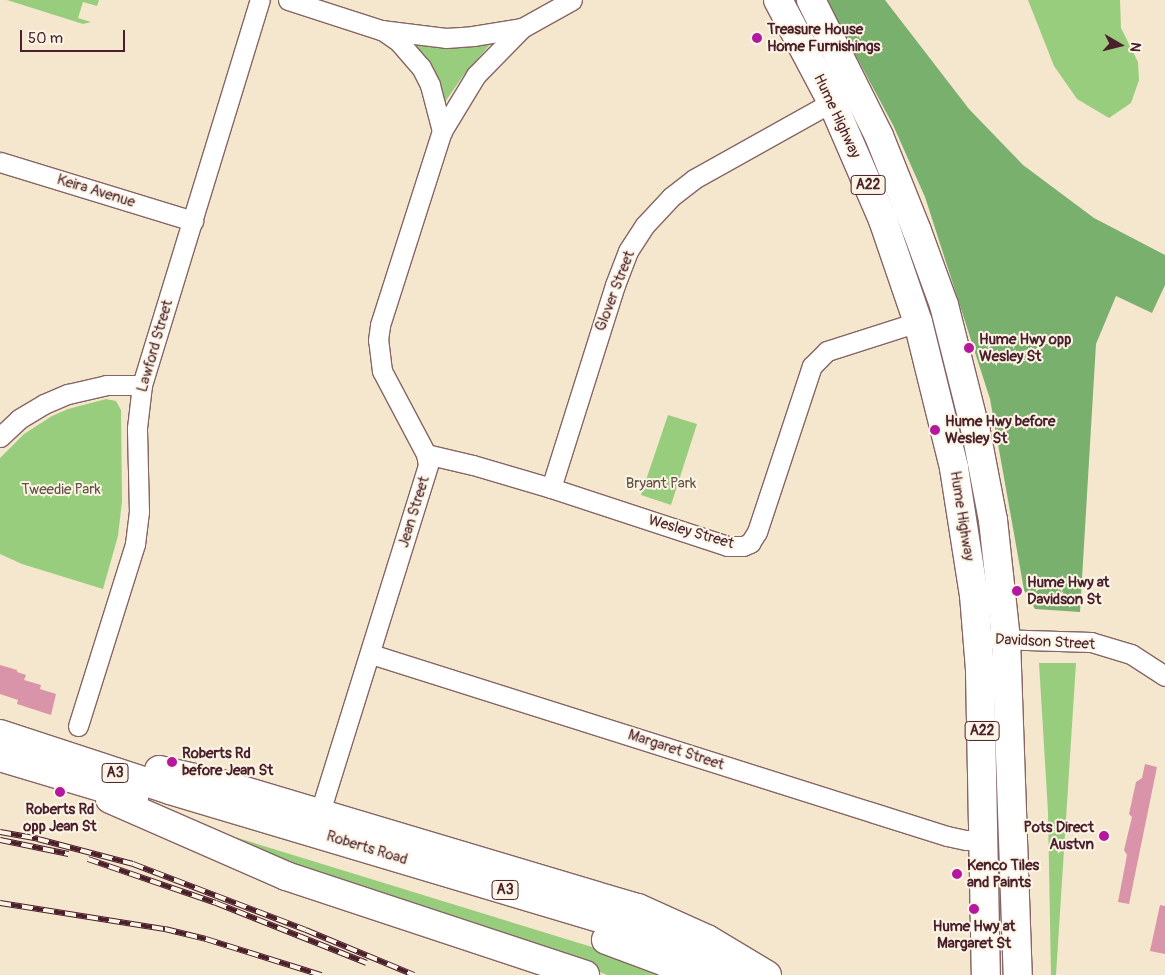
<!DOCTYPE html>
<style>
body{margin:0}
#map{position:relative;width:1165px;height:975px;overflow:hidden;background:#f5e7cd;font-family:Pangolin,sans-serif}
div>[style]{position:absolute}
.green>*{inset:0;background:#98cd7e}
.forest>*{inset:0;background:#7ab06d}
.building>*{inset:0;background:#d994a9}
.roads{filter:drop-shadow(1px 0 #866564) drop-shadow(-1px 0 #866564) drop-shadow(0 1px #866564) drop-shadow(0 -1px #866564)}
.minor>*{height:19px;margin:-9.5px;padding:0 9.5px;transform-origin:9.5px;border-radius:9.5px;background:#fff}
.highway>*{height:28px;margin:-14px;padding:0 14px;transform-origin:14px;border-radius:14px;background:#fff}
.rail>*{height:5.5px;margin-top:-2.75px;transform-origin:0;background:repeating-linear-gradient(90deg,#fcf5e5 0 11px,#4a1f2b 0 22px);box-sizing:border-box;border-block:1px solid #4a1f2b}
.dots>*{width:14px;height:14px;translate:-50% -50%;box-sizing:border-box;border:2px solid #fcf5e5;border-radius:50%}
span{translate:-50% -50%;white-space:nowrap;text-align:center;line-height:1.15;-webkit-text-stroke:4px #fcf5e5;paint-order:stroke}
.shield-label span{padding:1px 4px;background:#fcf5e5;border:1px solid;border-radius:4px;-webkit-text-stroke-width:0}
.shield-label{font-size:14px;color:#4a1f2b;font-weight:700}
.poi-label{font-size:15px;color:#4a1f2b;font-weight:700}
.left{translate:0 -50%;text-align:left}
.right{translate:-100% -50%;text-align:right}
.street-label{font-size:15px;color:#4a1f2b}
.park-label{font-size:15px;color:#615344}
.north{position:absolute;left:1095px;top:20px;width:50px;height:50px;-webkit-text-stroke:4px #fcf5e5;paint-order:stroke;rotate:98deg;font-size:14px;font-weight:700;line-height:20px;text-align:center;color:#4a1f2b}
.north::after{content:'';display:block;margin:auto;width:18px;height:22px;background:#4a1f2b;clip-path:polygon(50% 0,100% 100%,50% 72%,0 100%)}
.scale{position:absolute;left:20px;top:30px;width:105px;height:22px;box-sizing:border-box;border:2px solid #4a1f2b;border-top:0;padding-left:6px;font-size:15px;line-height:18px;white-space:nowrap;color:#4a1f2b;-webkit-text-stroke:4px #fcf5e5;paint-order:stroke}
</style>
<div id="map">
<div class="green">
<i style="clip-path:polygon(7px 0,99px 0,97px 6px,83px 2px,78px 18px,91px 22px,83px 24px)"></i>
<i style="clip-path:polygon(788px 0,800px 0,841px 79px,927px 287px,979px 501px,992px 619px,988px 610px,963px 457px)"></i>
<i style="clip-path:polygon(1028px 0,1120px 0,1121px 28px,1138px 62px,1139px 80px,1131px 103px,1109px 118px,1077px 99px,1054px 66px)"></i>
<i style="clip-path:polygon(493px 41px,463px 76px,445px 102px,413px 45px)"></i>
<i style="clip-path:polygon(106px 399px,116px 401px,121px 410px,122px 501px,118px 536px,103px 589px,22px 564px,0 554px,0 458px,24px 434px,52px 416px,68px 409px)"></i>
<i style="clip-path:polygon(668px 415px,697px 424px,671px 505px,641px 495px)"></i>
<i style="clip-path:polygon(1039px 663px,1076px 663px,1056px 975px,1051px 975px,1048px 812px)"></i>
<i style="clip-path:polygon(998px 783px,1002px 808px,998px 853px,1001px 975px,996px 975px,993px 827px)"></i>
<i style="clip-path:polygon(212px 830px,605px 951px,666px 975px,607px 975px,582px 965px,325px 883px)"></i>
</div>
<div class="forest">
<i style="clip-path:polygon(826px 0,885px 0,969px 109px,1023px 165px,1094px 218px,1165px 255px,1165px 285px,1152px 313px,1116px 296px,1096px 344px,1080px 612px,1035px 609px,1024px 590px,990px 399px,925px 197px,893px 125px)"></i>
</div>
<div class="building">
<i style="clip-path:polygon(0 665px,17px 670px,17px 672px,26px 675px,24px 680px,41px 685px,40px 689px,56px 694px,51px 715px,17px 704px,18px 700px,0 694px)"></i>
<i style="clip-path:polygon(1145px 764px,1157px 767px,1129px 904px,1118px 902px,1127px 855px,1124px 850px,1132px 817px,1129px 814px,1136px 782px,1142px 778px)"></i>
<i style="clip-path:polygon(1160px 905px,1165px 906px,1165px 954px,1150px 951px)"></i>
</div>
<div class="roads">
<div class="minor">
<i style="left:288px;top:0;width:98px;rotate:17.9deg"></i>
<i style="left:381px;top:30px;width:65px;rotate:7deg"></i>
<i style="left:446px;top:38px;width:27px;rotate:-4deg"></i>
<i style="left:473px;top:36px;width:50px;rotate:-9.3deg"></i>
<i style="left:522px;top:28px;width:57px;rotate:-29.2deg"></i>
<i style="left:382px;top:30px;width:21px;rotate:35deg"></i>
<i style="left:399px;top:42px;width:33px;rotate:49deg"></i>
<i style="left:421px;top:67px;width:20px;rotate:63deg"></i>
<i style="left:430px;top:85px;width:48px;rotate:75.4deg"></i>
<i style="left:0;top:162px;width:202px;rotate:17deg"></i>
<i style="left:0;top:437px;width:26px;rotate:-43deg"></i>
<i style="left:19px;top:419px;width:29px;rotate:-31deg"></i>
<i style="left:44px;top:404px;width:26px;rotate:-23deg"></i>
<i style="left:68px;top:394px;width:39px;rotate:-13deg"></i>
<i style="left:106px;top:385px;width:36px"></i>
<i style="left:426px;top:454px;width:48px;rotate:13.2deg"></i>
<i style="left:473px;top:465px;width:81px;rotate:16.4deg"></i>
<i style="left:551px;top:488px;width:185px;rotate:18.2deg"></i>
<i style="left:727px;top:546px;width:16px"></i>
<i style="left:743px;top:546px;width:8px;rotate:-23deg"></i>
<i style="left:750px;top:543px;width:13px;rotate:-58deg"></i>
<i style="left:757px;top:532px;width:175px;rotate:-71.7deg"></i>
<i style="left:812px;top:366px;width:21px;rotate:-45deg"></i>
<i style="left:827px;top:351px;width:96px;rotate:-17.7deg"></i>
<i style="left:551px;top:488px;width:213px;rotate:-72.5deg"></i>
<i style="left:615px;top:285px;width:36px;rotate:-69deg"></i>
<i style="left:628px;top:251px;width:31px;rotate:-57deg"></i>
<i style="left:645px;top:225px;width:38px;rotate:-47deg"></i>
<i style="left:671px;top:197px;width:29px;rotate:-38deg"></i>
<i style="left:694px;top:179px;width:158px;rotate:-29.2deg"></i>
<i style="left:995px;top:639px;width:96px;rotate:1.8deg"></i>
<i style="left:1091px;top:642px;width:42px;rotate:16.7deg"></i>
<i style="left:1131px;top:654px;width:40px;rotate:32.9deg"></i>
<i style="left:371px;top:654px;width:604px;rotate:17.54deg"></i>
<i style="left:947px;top:836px;width:19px;rotate:12deg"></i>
<i style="left:966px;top:840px;width:17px"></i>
<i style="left:78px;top:726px;width:191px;rotate:-72.6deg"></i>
<i style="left:135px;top:544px;width:32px;rotate:-83deg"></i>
<i style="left:139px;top:512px;width:84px;rotate:-91.4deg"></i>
<i style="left:137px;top:428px;width:43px;rotate:-83.4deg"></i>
<i style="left:142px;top:385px;width:403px;rotate:-73deg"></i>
<i style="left:320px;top:812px;width:363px;rotate:-72.7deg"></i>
<i style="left:428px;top:465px;width:11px;rotate:-100deg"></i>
<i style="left:426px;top:454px;width:94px;rotate:-117.9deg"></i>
<i style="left:382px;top:371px;width:31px;rotate:-97deg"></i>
<i style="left:378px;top:340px;width:15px;rotate:-82deg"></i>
<i style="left:380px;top:325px;width:204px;rotate:-72.3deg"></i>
<i style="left:442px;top:131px;width:66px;rotate:-58.7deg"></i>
<i style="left:476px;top:75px;width:66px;rotate:-45.6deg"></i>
</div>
<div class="highway">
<i style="left:778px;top:0;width:115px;rotate:62.1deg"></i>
<i style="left:832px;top:102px;width:129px;rotate:66.6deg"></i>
<i style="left:883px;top:220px;width:108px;rotate:71.1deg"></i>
<i style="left:918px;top:322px;width:150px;rotate:76.1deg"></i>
<i style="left:954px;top:468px;width:129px;rotate:81.1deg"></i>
<i style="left:974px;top:595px;width:75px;rotate:85.4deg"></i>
<i style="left:980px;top:670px;width:305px;rotate:88.9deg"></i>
<i style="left:811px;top:0;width:152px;rotate:63.4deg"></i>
<i style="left:879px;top:136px;width:102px;rotate:68.2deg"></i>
<i style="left:917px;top:231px;width:79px;rotate:70deg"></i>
<i style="left:944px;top:305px;width:131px;rotate:75.9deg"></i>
<i style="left:976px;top:432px;width:90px;rotate:79.1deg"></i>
<i style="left:993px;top:520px;width:120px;rotate:83.8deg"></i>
<i style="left:1006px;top:639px;width:336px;rotate:88deg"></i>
<i style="left:0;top:734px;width:179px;rotate:18.2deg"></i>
<i style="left:170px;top:790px;width:464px;rotate:16.6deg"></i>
<i style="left:615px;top:923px;width:72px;rotate:21.2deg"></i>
<i style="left:682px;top:949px;width:34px;rotate:26deg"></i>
<i style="left:713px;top:964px;width:19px;rotate:35deg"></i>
<i style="left:0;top:757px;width:140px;rotate:16.6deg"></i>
<i style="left:159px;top:770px;width:64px;rotate:12.7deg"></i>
<i style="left:221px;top:784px;width:435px;rotate:16.6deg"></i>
<i style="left:638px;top:908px;width:76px;rotate:24.2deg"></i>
<i style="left:707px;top:939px;width:70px;rotate:31deg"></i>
<i style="left:110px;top:799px;width:192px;rotate:23.6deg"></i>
<i style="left:286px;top:876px;width:315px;rotate:18.3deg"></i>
<i style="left:606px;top:940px;width:63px;rotate:20.4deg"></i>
<i style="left:665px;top:962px;width:28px;rotate:27deg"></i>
</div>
</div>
<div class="rail">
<i style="left:0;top:832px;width:39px;rotate:10deg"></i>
<i style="left:38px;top:839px;width:98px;rotate:14.7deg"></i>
<i style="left:133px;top:864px;width:185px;rotate:20.9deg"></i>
<i style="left:306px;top:930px;width:117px;rotate:22.6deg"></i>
<i style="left:0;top:840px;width:70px;rotate:11.5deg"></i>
<i style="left:88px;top:859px;width:135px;rotate:19deg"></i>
<i style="left:216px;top:903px;width:162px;rotate:21.7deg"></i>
<i style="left:0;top:903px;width:167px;rotate:9deg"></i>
<i style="left:165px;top:929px;width:42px;rotate:13.7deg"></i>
<i style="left:206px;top:939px;width:121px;rotate:17.4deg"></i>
</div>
<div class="dots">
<i style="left:757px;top:38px;background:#b5179e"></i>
<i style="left:969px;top:348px;background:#b5179e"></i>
<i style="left:935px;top:430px;background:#b5179e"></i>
<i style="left:1017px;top:591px;background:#b5179e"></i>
<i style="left:172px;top:762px;background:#b5179e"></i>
<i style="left:60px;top:792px;background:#b5179e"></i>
<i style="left:1104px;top:836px;background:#b5179e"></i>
<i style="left:957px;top:874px;background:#b5179e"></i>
<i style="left:974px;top:909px;background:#b5179e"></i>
</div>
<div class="shield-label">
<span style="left:868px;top:185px">A22</span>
<span style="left:982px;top:731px">A22</span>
<span style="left:115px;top:773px">A3</span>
<span style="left:505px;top:890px">A3</span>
</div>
<div class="poi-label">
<span class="left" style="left:767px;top:38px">Treasure House<br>Home Furnishings</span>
<span class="left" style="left:979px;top:348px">Hume Hwy opp<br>Wesley St</span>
<span class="left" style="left:945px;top:430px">Hume Hwy before<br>Wesley St</span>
<span class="left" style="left:1027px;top:591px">Hume Hwy at<br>Davidson St</span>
<span class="left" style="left:182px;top:762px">Roberts Rd<br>before Jean St</span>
<span style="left:60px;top:818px">Roberts Rd<br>opp Jean St</span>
<span class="right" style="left:1094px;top:836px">Pots Direct<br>Austvn</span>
<span class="left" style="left:967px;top:874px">Kenco Tiles<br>and Paints</span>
<span style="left:974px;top:935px">Hume Hwy at<br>Margaret St</span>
</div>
<div class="street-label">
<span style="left:837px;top:116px;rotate:65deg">Hume Highway</span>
<span style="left:96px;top:191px;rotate:17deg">Keira Avenue</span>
<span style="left:615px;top:291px;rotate:-69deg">Glover Street</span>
<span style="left:155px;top:346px;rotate:-74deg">Lawford Street</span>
<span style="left:414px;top:512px;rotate:-73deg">Jean Street</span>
<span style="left:962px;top:516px;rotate:81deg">Hume Highway</span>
<span style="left:691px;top:532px;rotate:16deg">Wesley Street</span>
<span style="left:1045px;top:642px;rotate:3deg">Davidson Street</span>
<span style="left:676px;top:750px;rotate:18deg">Margaret Street</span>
<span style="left:367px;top:848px;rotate:17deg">Roberts Road</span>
</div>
<div class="park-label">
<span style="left:661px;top:484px">Bryant Park</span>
<span style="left:61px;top:490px">Tweedie Park</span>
</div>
<div class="north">N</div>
<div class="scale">50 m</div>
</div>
